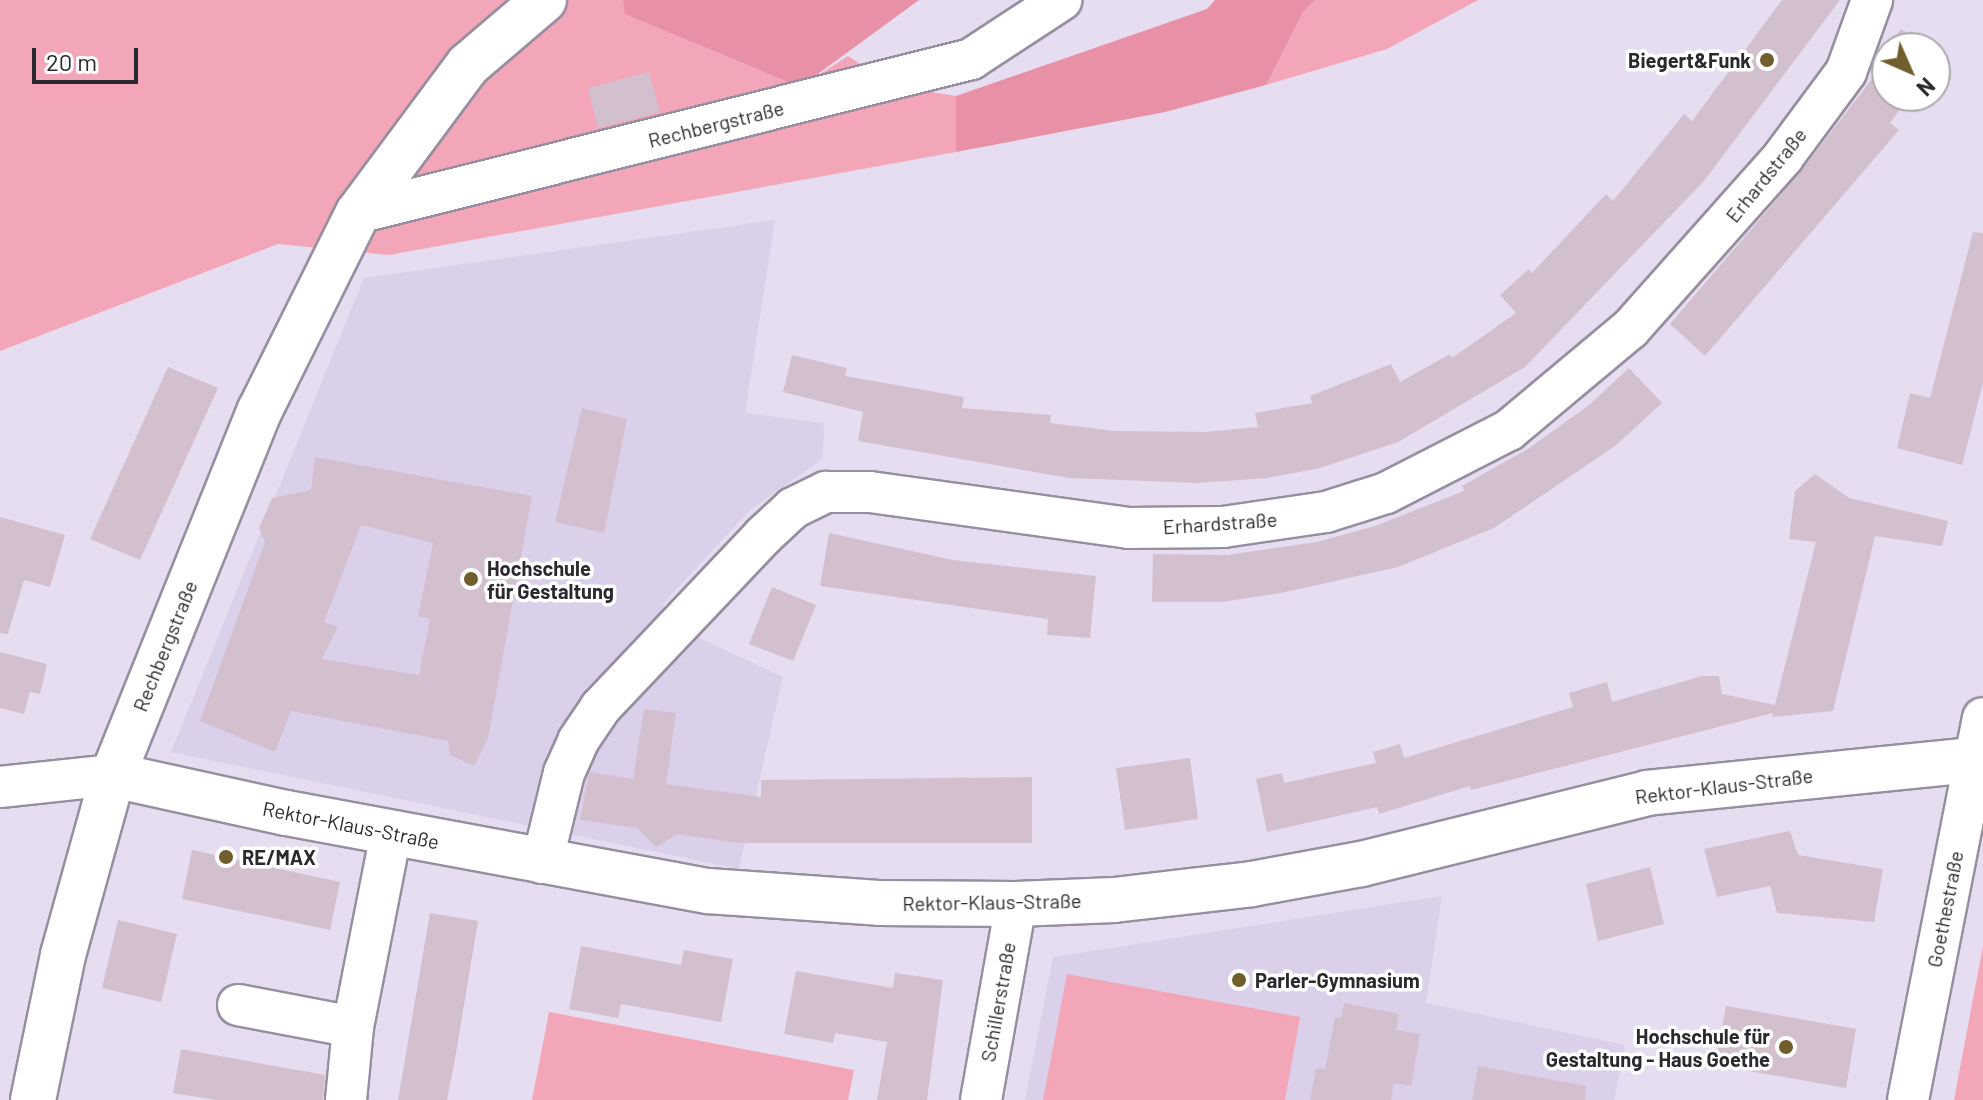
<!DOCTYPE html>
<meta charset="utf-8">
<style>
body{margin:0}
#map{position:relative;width:1983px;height:1100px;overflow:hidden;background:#e6ddf1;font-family:Barlow,sans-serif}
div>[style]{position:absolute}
.built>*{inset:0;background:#dbd0e9}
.green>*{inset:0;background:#f2a6b8}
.forest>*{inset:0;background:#e890a6}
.building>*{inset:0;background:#d3c0ce}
.roads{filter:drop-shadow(2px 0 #978ea0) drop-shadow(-2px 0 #978ea0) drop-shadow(0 2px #978ea0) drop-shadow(0 -2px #978ea0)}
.minor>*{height:40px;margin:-20px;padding:0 20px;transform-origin:20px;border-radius:20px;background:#fff}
.major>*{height:44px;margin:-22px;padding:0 22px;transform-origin:22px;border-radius:22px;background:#fff}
.dots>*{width:22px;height:22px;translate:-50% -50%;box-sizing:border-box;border:4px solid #fff;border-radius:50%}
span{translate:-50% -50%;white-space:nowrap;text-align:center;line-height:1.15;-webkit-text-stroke:7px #fff;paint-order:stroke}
.poi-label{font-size:20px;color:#2b282f;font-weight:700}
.right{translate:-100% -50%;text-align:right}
.left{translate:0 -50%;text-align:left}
.street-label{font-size:20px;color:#2b282f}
.north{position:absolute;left:1871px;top:32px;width:80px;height:80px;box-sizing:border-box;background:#fff;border:2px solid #aaa9ac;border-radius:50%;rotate:135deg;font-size:22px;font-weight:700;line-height:32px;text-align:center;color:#2b282f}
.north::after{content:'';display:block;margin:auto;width:28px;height:36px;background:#715e2d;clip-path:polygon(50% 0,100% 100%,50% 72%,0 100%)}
.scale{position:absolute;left:32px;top:48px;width:106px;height:36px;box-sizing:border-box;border:4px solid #2b282f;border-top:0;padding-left:10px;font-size:24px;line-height:28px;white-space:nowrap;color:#2b282f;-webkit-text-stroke:6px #fff;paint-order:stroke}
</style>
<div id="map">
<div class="built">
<i style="clip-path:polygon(775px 220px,745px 413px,824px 423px,823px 459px,750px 510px,662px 605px,695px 636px,783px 677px,739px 869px,171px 752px,364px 278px)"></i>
<i style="clip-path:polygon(1442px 896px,1426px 1003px,1625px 1045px,1614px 1100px,1025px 1100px,1053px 957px)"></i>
</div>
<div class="green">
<i style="clip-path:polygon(0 0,623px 0,626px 14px,800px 87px,848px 56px,894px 86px,956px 96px,956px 152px,389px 255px,278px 244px,0 351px)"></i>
<i style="clip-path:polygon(1315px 0,1478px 0,1387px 49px,1266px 85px,1303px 12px)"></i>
<i style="clip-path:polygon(1983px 946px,1983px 1100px,1954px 1100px)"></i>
<i style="clip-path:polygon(1067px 974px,1300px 1017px,1285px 1100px,1043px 1100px)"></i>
<i style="clip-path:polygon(549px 1012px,854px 1070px,848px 1100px,532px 1100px)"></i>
</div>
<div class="forest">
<i style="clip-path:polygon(623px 0,919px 0,800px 87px,625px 14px)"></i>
<i style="clip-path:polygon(1215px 0,1315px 0,1303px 12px,1266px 85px,1165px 112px,956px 152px,956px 96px,1207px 9px)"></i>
</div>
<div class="building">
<i style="clip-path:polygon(1782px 0,1840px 0,1704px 181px,1525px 367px,1398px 442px,1320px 468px,1267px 478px,1197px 483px,1069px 478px,858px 441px,863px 412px,783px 392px,792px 355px,847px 368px,845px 376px,964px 397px,962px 408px,1051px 415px,1050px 423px,1115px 431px,1205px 432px,1258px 427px,1255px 413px,1312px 403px,1310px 396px,1391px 364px,1400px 382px,1450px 354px,1452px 358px,1516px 313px,1500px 295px,1529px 269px,1532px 273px,1606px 194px,1613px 201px,1684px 114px,1692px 121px)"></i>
<i style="clip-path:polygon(1901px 29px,1926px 48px,1887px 48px,1887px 96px,1910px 96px,1890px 123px,1899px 130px,1705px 356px,1670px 324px,1801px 171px,1875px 75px,1872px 68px)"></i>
<i style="clip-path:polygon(649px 72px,660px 112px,598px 128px,588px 88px)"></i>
<i style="clip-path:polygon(1973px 232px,1983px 233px,1983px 383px,1962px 465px,1897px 448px,1910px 393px,1930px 398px)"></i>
<i style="clip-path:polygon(168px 367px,218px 388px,140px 560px,90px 539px)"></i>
<i style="clip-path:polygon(1629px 368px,1662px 403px,1615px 446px,1494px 528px,1398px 567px,1281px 593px,1222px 602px,1152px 602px,1153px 554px,1227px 555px,1317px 542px,1375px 526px,1464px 491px,1462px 486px,1528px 449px,1589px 405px)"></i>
<i style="clip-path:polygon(582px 408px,627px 419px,604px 533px,555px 522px)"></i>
<i style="clip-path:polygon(evenodd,315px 457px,532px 496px,488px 738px,474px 766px,450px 755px,448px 741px,291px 711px,275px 752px,200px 721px,265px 542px,259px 528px,272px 498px,311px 490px,315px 457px,361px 525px,433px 543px,418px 616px,430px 619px,419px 675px,322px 659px,338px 627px,324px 622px,361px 525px)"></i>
<i style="clip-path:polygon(1815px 474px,1849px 498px,1948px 521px,1942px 546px,1875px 536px,1833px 711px,1772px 717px,1773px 713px,1471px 790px,1470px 786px,1379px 814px,1377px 807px,1267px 832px,1256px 779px,1282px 773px,1284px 783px,1376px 763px,1373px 752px,1400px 744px,1404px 758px,1573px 707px,1569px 693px,1607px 682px,1612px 702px,1702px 676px,1719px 676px,1722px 694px,1775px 705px,1816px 542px,1789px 539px,1795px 491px)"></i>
<i style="clip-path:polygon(0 517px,65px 535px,50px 587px,24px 580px,8px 634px,0 633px)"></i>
<i style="clip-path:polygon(829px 533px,953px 560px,1096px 576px,1090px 638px,1047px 635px,1048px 619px,820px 586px)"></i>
<i style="clip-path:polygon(772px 587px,816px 605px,793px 661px,749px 644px)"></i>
<i style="clip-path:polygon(0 652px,47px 664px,40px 694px,30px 692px,24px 714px,0 708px)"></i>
<i style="clip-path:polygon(644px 709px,676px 713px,666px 784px,761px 797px,761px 780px,1032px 777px,1032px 843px,736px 843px,678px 834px,656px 847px,637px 828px,580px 820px,589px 772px,633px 779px)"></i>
<i style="clip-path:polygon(1190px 758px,1198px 819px,1125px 830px,1116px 768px)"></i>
<i style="clip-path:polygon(1790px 831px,1798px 855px,1883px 869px,1874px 922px,1777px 913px,1770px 886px,1717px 897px,1704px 849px)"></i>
<i style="clip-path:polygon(192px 850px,340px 882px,330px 930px,182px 899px)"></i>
<i style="clip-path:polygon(1650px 867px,1664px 924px,1598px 941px,1586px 884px)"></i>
<i style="clip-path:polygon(430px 913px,478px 921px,455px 1059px,447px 1100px,398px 1100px)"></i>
<i style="clip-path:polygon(118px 920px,177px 934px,161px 1002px,102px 988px)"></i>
<i style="clip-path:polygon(581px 946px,681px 965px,684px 950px,733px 959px,721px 1022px,621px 1004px,618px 1018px,569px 1009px)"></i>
<i style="clip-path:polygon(796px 971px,893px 988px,895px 973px,943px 980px,927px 1100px,877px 1100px,887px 1042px,835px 1033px,833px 1043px,784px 1034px)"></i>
<i style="clip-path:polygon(1344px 1003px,1399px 1014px,1396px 1030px,1420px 1034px,1411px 1086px,1394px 1083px,1391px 1100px,1310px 1100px,1316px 1068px,1325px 1069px,1335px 1017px,1341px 1018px)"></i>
<i style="clip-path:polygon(1726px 1006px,1856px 1029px,1846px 1088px,1715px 1065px)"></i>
<i style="clip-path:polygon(181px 1049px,325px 1075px,323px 1100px,216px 1100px,173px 1093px)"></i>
<i style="clip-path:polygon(1478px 1066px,1586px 1086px,1585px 1100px,1472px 1100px)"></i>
</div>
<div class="roads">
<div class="minor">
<i style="left:358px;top:213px;width:632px;rotate:-14.1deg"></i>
<i style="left:971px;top:59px;width:108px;rotate:-33.2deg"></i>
<i style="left:0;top:787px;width:114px;rotate:-6.1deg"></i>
<i style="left:542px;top:863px;width:93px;rotate:-76.3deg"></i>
<i style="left:564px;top:773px;width:35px;rotate:-66deg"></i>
<i style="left:578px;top:741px;width:40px;rotate:-56deg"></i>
<i style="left:600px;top:708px;width:237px;rotate:-46.5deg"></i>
<i style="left:763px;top:536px;width:41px;rotate:-43deg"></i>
<i style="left:793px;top:508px;width:37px;rotate:-26deg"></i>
<i style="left:826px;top:492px;width:44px"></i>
<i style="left:870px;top:492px;width:260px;rotate:7.9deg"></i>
<i style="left:1128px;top:528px;width:95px;rotate:-0.6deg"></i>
<i style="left:1223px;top:527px;width:104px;rotate:-8.3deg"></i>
<i style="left:1326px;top:512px;width:63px;rotate:-17.6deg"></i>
<i style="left:1386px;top:493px;width:138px;rotate:-27.1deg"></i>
<i style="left:1509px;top:430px;width:158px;rotate:-39.9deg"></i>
<i style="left:1630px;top:329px;width:230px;rotate:-48.3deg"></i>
<i style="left:1783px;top:157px;width:106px;rotate:-53.5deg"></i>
<i style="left:1846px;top:72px;width:77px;rotate:-70.1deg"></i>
<i style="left:238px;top:1005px;width:117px;rotate:10.8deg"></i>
<i style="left:346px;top:1100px;width:73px;rotate:-84.5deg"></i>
<i style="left:353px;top:1027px;width:198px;rotate:-78.9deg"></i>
<i style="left:981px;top:1100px;width:199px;rotate:-79.9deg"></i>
<i style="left:1908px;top:1100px;width:389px;rotate:-78.9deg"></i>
</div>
<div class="major">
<i style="left:113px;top:775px;width:177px;rotate:12.4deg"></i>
<i style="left:286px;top:813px;width:429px;rotate:10.5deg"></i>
<i style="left:708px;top:891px;width:171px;rotate:4deg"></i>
<i style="left:879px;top:903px;width:137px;rotate:0.4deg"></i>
<i style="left:1016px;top:904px;width:98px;rotate:-2.3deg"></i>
<i style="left:1114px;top:900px;width:139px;rotate:-6.6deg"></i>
<i style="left:1252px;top:884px;width:111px;rotate:-10.4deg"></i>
<i style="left:1361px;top:864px;width:295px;rotate:-13.9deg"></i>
<i style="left:1647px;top:793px;width:338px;rotate:-5.8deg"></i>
<i style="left:33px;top:1100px;width:148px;rotate:-78.3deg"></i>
<i style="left:63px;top:955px;width:187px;rotate:-74.5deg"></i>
<i style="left:113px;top:775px;width:393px;rotate:-68.1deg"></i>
<i style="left:260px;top:410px;width:220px;rotate:-63.6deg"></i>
<i style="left:358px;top:213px;width:184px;rotate:-53.4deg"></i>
<i style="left:468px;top:65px;width:100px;rotate:-40.5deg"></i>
</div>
</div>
<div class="dots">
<i style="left:1767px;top:60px;background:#715e2d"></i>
<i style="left:471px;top:579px;background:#715e2d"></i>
<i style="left:226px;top:857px;background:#715e2d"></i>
<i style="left:1239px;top:980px;background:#715e2d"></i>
<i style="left:1786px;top:1047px;background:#715e2d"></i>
</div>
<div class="poi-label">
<span class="right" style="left:1751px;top:60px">Biegert&amp;Funk</span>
<span class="left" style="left:487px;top:580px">Hochschule<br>für Gestaltung</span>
<span class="left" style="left:242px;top:857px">RE/MAX</span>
<span class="left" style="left:1255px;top:980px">Parler-Gymnasium</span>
<span class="right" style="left:1770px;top:1048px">Hochschule für<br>Gestaltung - Haus Goethe</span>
</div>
<div class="street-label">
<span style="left:716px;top:124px;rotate:-14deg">Rechbergstraße</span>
<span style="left:1766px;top:175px;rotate:-51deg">Erhardstraße</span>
<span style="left:1220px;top:523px;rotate:-4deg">Erhardstraße</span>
<span style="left:165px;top:646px;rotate:-68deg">Rechbergstraße</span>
<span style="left:1724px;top:786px;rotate:-7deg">Rektor-Klaus-Straße</span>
<span style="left:351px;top:825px;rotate:11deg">Rektor-Klaus-Straße</span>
<span style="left:992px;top:902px;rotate:-1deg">Rektor-Klaus-Straße</span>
<span style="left:1945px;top:909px;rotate:-79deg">Goethestraße</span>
<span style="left:998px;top:1002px;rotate:-80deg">Schillerstraße</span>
</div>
<div class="north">N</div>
<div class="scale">20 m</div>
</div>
